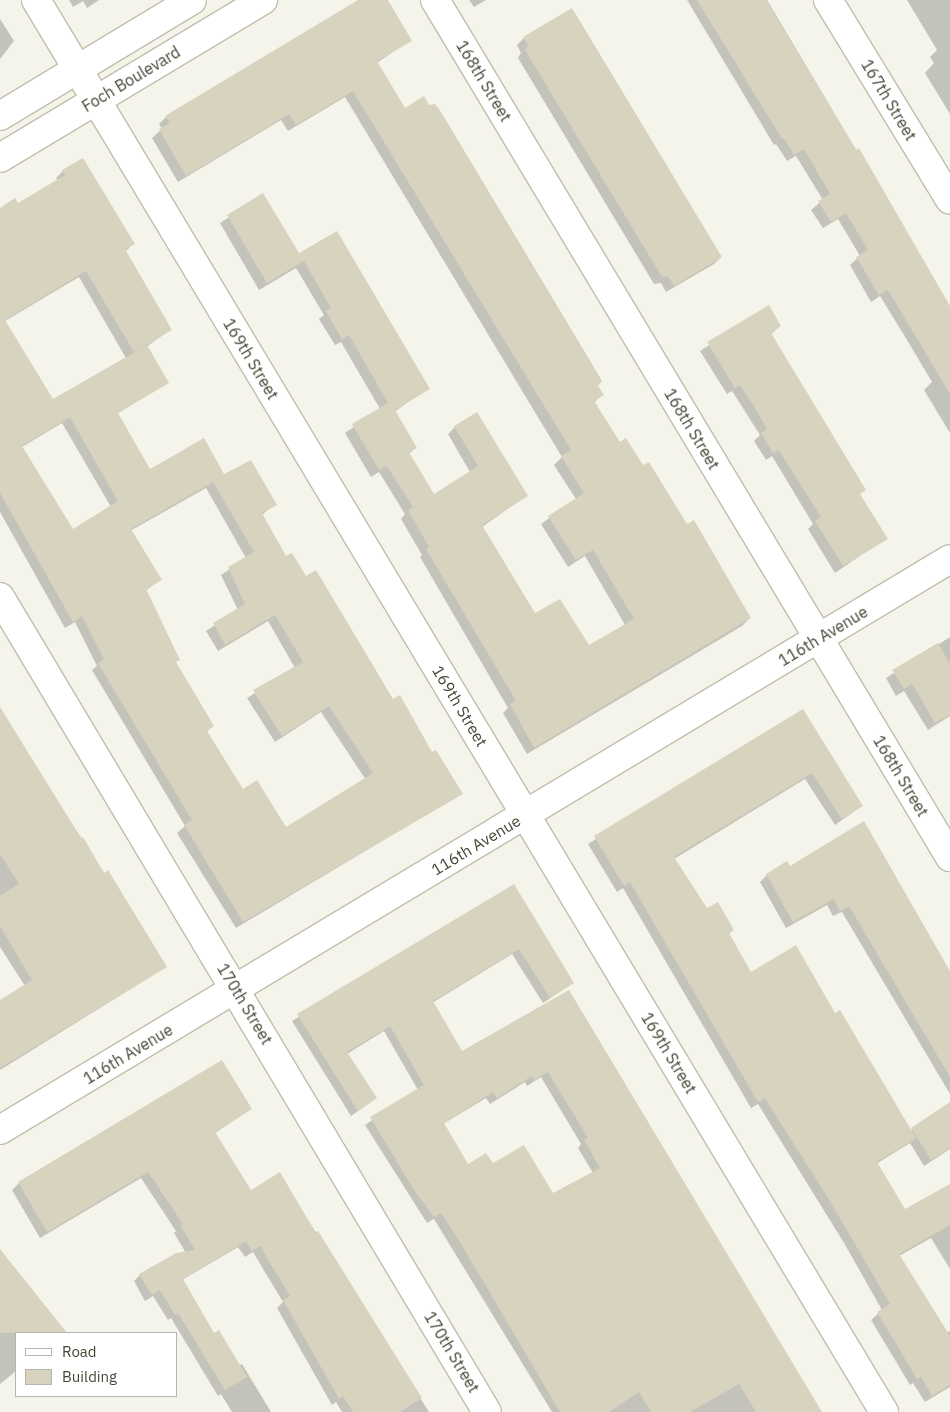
<!DOCTYPE html>
<style>
body{margin:0}
#map{position:relative;width:950px;height:1412px;overflow:hidden;background:#f5f4ea;font-family:"IBM Plex Sans",sans-serif}
div>[style]{position:absolute}
.shadow>*{inset:0;background:#0003}
.building>*{inset:0;background:#d7d3bf}
.roads{filter:drop-shadow(1px 0 #c1beac) drop-shadow(-1px 0 #c1beac) drop-shadow(0 1px #c1beac) drop-shadow(0 -1px #c1beac)}
.street>*{height:28px;margin:-14px;padding:0 14px;transform-origin:14px;border-radius:14px;background:#fff}
span{translate:-50% -50%;white-space:nowrap;text-align:center;line-height:1.15;-webkit-text-stroke:5px #fff;paint-order:stroke}
.street-label{font-size:16px;color:#494637}
.legend{position:absolute;left:15px;top:1332px;width:162px;height:65px;box-sizing:border-box;background:#fff;border:1px solid #b6b5af;margin:0;padding:6px 9px;list-style:none;font-size:15px;color:#494637}
.legend li{display:flex;align-items:center;gap:10px;height:25px}
.legend b{width:25px;border:1px solid #b6b5af}
</style>
<div id="map">
<div class="shadow">
<i style="clip-path:polygon(69px 0,99px 0,87px 8px,83px 1px,73px 7px)"></i>
<i style="clip-path:polygon(361px 0,387px 0,410px 40px,377px 63px,405px 109px,602px 394px,594px 403px,620px 443px,643px 466px,750px 618px,742px 626px,527px 754px,503px 713px,508px 708px,420px 557px,422px 555px,401px 519px,405px 514px,379px 472px,371px 477px,345px 433px,380px 409px,341px 342px,335px 345px,319px 319px,324px 315px,296px 268px,259px 290px,220px 223px,263px 195px,299px 255px,428px 388px,394px 412px,415px 448px,409px 454px,434px 496px,470px 472px,448px 434px,455px 427px,526px 496px,482px 527px,535px 615px,588px 647px,625px 625px,585px 556px,568px 567px,541px 524px,576px 499px,554px 465px,562px 457px,345px 97px,288px 131px,281px 120px,178px 182px,152px 138px,162px 129px,159px 124px,166px 117px)"></i>
<i style="clip-path:polygon(469px 0,486px 0,474px 7px)"></i>
<i style="clip-path:polygon(687px 0,767px 0,950px 308px,950px 433px,924px 390px,932px 382px,907px 340px,880px 296px,871px 302px,850px 265px,860px 256px,838px 219px,823px 228px,811px 210px,823px 200px,796px 156px,787px 161px,776px 144px,774px 145px)"></i>
<i style="clip-path:polygon(907px 0,950px 0,950px 114px,925px 73px,934px 63px,930px 57px,937px 50px)"></i>
<i style="clip-path:polygon(0 19px,14px 41px,0 59px)"></i>
<i style="clip-path:polygon(524px 38px,721px 257px,714px 264px,666px 292px,661px 283px,654px 284px,518px 58px,521px 53px,517px 45px)"></i>
<i style="clip-path:polygon(evenodd,63px 171px,133px 244px,125px 252px,170px 330px,146px 347px,167px 382px,117px 414px,150px 470px,224px 476px,275px 504px,262px 515px,286px 557px,305px 578px,461px 794px,236px 928px,177px 833px,185px 826px,92px 670px,97px 666px,75px 622px,65px 628px,0 512px,0 209px,18px 205px,58px 181px,56px 178px,63px 171px,79px 277px,126px 358px,52px 401px,5px 321px,79px 277px,63px 171px,62px 423px,111px 507px,72px 531px,22px 447px,62px 423px,63px 171px,206px 488px,246px 558px,221px 575px,238px 610px,206px 631px,218px 651px,268px 621px,295px 668px,247px 698px,275px 742px,321px 712px,366px 780px,285px 829px,242px 791px,206px 732px,212px 726px,175px 663px,145px 591px,160px 580px,130px 531px,206px 488px)"></i>
<i style="clip-path:polygon(768px 307px,780px 326px,770px 335px,864px 490px,859px 495px,886px 538px,835px 573px,808px 529px,813px 524px,772px 456px,766px 460px,754px 441px,760px 435px,732px 391px,727px 394px,700px 351px)"></i>
<i style="clip-path:polygon(950px 637px,950px 716px,928px 730px,904px 691px,896px 696px,886px 678px)"></i>
<i style="clip-path:polygon(0 708px,38px 772px,166px 967px,0 1070px,0 1001px,25px 986px,0 947px)"></i>
<i style="clip-path:polygon(803px 711px,862px 806px,835px 825px,805px 779px,674px 859px,706px 910px,733px 930px,728px 935px,750px 974px,834px 1015px,910px 1131px,950px 1104px,950px 1149px,924px 1166px,910px 1143px,876px 1164px,904px 1211px,950px 1197px,950px 1269px,931px 1238px,899px 1256px,946px 1333px,950px 1331px,950px 1387px,925px 1402px,913px 1383px,910px 1385px,871px 1320px,882px 1310px,844px 1243px,758px 1104px,751px 1108px,623px 888px,617px 892px,588px 844px)"></i>
<i style="clip-path:polygon(864px 822px,950px 973px,950px 1094px,842px 912px,833px 916px,827px 905px,786px 928px,760px 882px,767px 875px,789px 867px)"></i>
<i style="clip-path:polygon(evenodd,514px 886px,573px 983px,543px 1003px,512px 954px,432px 1003px,462px 1052px,569px 991px,821px 1412px,552px 1412px,434px 1219px,427px 1223px,365px 1125px,418px 1090px,384px 1031px,347px 1054px,376px 1098px,351px 1116px,292px 1021px,514px 886px,541px 1077px,581px 1144px,578px 1148px,593px 1173px,552px 1195px,468px 1166px,443px 1124px,486px 1098px,490px 1104px,525px 1082px,527px 1086px,541px 1077px)"></i>
<i style="clip-path:polygon(251px 1109px,215px 1133px,251px 1191px,279px 1174px,429px 1412px,342px 1412px,336px 1402px,332px 1405px,277px 1308px,283px 1302px,253px 1252px,245px 1257px,238px 1247px,182px 1280px,214px 1334px,239px 1366px,242px 1364px,271px 1412px,232px 1412px,221px 1394px,218px 1396px,171px 1318px,168px 1320px,153px 1296px,145px 1301px,134px 1281px,140px 1275px,186px 1253px,174px 1233px,176px 1231px,141px 1178px,40px 1238px,12px 1190px,19px 1183px)"></i>
<i style="clip-path:polygon(0 1251px,63px 1331px,16px 1333px,16px 1371px,0 1384px)"></i>
</div>
<div class="building">
<i style="clip-path:polygon(358px 0,388px 0,412px 41px,377px 61px,405px 108px,424px 96px,429px 105px,435px 104px,441px 112px,598px 374px,602px 381px,598px 386px,604px 395px,594px 401px,620px 442px,626px 438px,643px 465px,649px 462px,687px 524px,694px 520px,751px 618px,534px 748px,510px 704px,516px 701px,426px 549px,429px 547px,408px 510px,413px 507px,387px 466px,379px 470px,352px 424px,388px 403px,349px 335px,342px 339px,326px 311px,331px 308px,304px 261px,267px 283px,227px 215px,263px 193px,299px 253px,337px 231px,430px 389px,395px 410px,417px 448px,409px 452px,434px 494px,478px 466px,454px 426px,477px 412px,528px 496px,482px 525px,535px 613px,560px 599px,589px 645px,634px 619px,593px 550px,576px 560px,548px 516px,584px 493px,561px 456px,571px 450px,353px 91px,296px 125px,289px 114px,186px 176px,159px 129px,170px 123px,165px 116px)"></i>
<i style="clip-path:polygon(697px 0,766px 0,856px 150px,859px 148px,950px 306px,950px 394px,888px 290px,879px 295px,856px 257px,868px 250px,846px 213px,831px 222px,818px 201px,830px 194px,804px 149px,794px 155px,784px 138px,782px 139px)"></i>
<i style="clip-path:polygon(572px 8px,722px 257px,674px 286px,668px 276px,662px 277px,525px 50px,528px 45px,523px 37px)"></i>
<i style="clip-path:polygon(evenodd,83px 158px,135px 244px,125px 249px,172px 330px,134px 352px,86px 271px,5px 320px,53px 399px,147px 345px,169px 383px,118px 413px,150px 469px,204px 438px,224px 474px,251px 460px,277px 505px,262px 513px,286px 556px,292px 553px,306px 576px,316px 570px,393px 699px,400px 695px,432px 752px,436px 750px,463px 794px,243px 922px,184px 825px,192px 820px,98px 663px,104px 659px,82px 616px,73px 622px,0 493px,0 208px,15px 198px,18px 203px,65px 175px,62px 170px,83px 158px,70px 417px,118px 501px,73px 529px,22px 446px,70px 417px,83px 158px,213px 482px,254px 552px,228px 567px,245px 604px,213px 623px,225px 645px,275px 615px,303px 662px,253px 690px,261px 703px,282px 736px,329px 706px,373px 773px,286px 827px,257px 780px,243px 789px,207px 731px,214px 726px,176px 662px,180px 660px,146px 589px,162px 580px,131px 529px,213px 482px)"></i>
<i style="clip-path:polygon(769px 305px,781px 326px,771px 333px,866px 490px,860px 494px,888px 539px,843px 566px,815px 521px,821px 517px,779px 450px,773px 453px,761px 433px,767px 429px,754px 406px,740px 385px,735px 388px,707px 342px)"></i>
<i style="clip-path:polygon(938px 643px,950px 664px,950px 715px,935px 723px,912px 684px,904px 689px,892px 670px)"></i>
<i style="clip-path:polygon(0 707px,81px 838px,83px 837px,104px 873px,108px 870px,167px 967px,0 1068px,0 1000px,32px 980px,0 926px,0 896px,19px 884px,0 854px)"></i>
<i style="clip-path:polygon(803px 709px,863px 806px,842px 819px,812px 773px,674px 857px,707px 908px,718px 902px,734px 930px,729px 933px,751px 972px,796px 945px,835px 1013px,840px 1010px,916px 1138px,877px 1162px,905px 1209px,950px 1184px,950px 1225px,899px 1254px,950px 1336px,950px 1385px,932px 1396px,921px 1377px,917px 1379px,877px 1312px,890px 1304px,831px 1203px,765px 1098px,758px 1102px,630px 882px,624px 886px,594px 836px)"></i>
<i style="clip-path:polygon(864px 821px,950px 971px,950px 1077px,849px 906px,840px 911px,834px 899px,793px 922px,766px 874px,787px 861px,790px 866px)"></i>
<i style="clip-path:polygon(evenodd,514px 884px,574px 983px,550px 998px,519px 949px,433px 1001px,462px 1051px,569px 990px,822px 1412px,756px 1412px,739px 1384px,690px 1412px,651px 1412px,639px 1392px,609px 1412px,560px 1412px,460px 1242px,441px 1213px,434px 1217px,414px 1190px,370px 1117px,424px 1085px,390px 1026px,347px 1052px,377px 1098px,358px 1111px,297px 1014px,514px 884px,548px 1072px,588px 1138px,584px 1140px,600px 1168px,553px 1193px,524px 1145px,493px 1163px,486px 1153px,468px 1164px,444px 1123px,493px 1092px,497px 1098px,532px 1076px,534px 1080px,548px 1072px)"></i>
<i style="clip-path:polygon(222px 1060px,252px 1109px,215px 1132px,251px 1190px,280px 1172px,315px 1232px,318px 1231px,422px 1398px,400px 1412px,353px 1412px,343px 1396px,339px 1399px,283px 1300px,290px 1296px,260px 1246px,252px 1251px,246px 1241px,183px 1279px,214px 1333px,219px 1330px,247px 1377px,225px 1390px,178px 1313px,175px 1315px,160px 1290px,152px 1295px,139px 1274px,176px 1253px,195px 1250px,180px 1225px,183px 1224px,148px 1172px,47px 1232px,18px 1182px)"></i>
<i style="clip-path:polygon(950px 1102px,950px 1148px,931px 1160px,911px 1128px)"></i>
<i style="clip-path:polygon(0 1249px,67px 1333px,0 1333px)"></i>
</div>
<div class="roads">
<div class="street">
<i style="left:36px;top:0;width:1647px;rotate:59.01deg"></i>
<i style="left:435px;top:0;width:1000px;rotate:59deg"></i>
<i style="left:828px;top:0;width:234px;rotate:58.6deg"></i>
<i style="left:0;top:116px;width:224px;rotate:-31.1deg"></i>
<i style="left:0;top:158px;width:307px;rotate:-31deg"></i>
<i style="left:0;top:597px;width:949px;rotate:59.14deg"></i>
<i style="left:0;top:1130px;width:1108px;rotate:-31.01deg"></i>
</div>
</div>
<div class="street-label">
<span style="left:131px;top:79px;rotate:-31deg">Foch Boulevard</span>
<span style="left:484px;top:81px;rotate:59deg">168th Street</span>
<span style="left:889px;top:100px;rotate:59deg">167th Street</span>
<span style="left:251px;top:359px;rotate:59deg">169th Street</span>
<span style="left:692px;top:429px;rotate:59deg">168th Street</span>
<span style="left:823px;top:636px;rotate:-31deg">116th Avenue</span>
<span style="left:460px;top:706px;rotate:59deg">169th Street</span>
<span style="left:901px;top:776px;rotate:59deg">168th Street</span>
<span style="left:476px;top:845px;rotate:-31deg">116th Avenue</span>
<span style="left:245px;top:1004px;rotate:59deg">170th Street</span>
<span style="left:669px;top:1053px;rotate:59deg">169th Street</span>
<span style="left:128px;top:1054px;rotate:-31deg">116th Avenue</span>
<span style="left:452px;top:1352px;rotate:59deg">170th Street</span>
</div>
<ul class="legend">
<li><b style="height:6px;background:#fff"></b>Road</li>
<li><b style="height:14px;background:#d7d3bf"></b>Building</li>
</ul>
</div>
